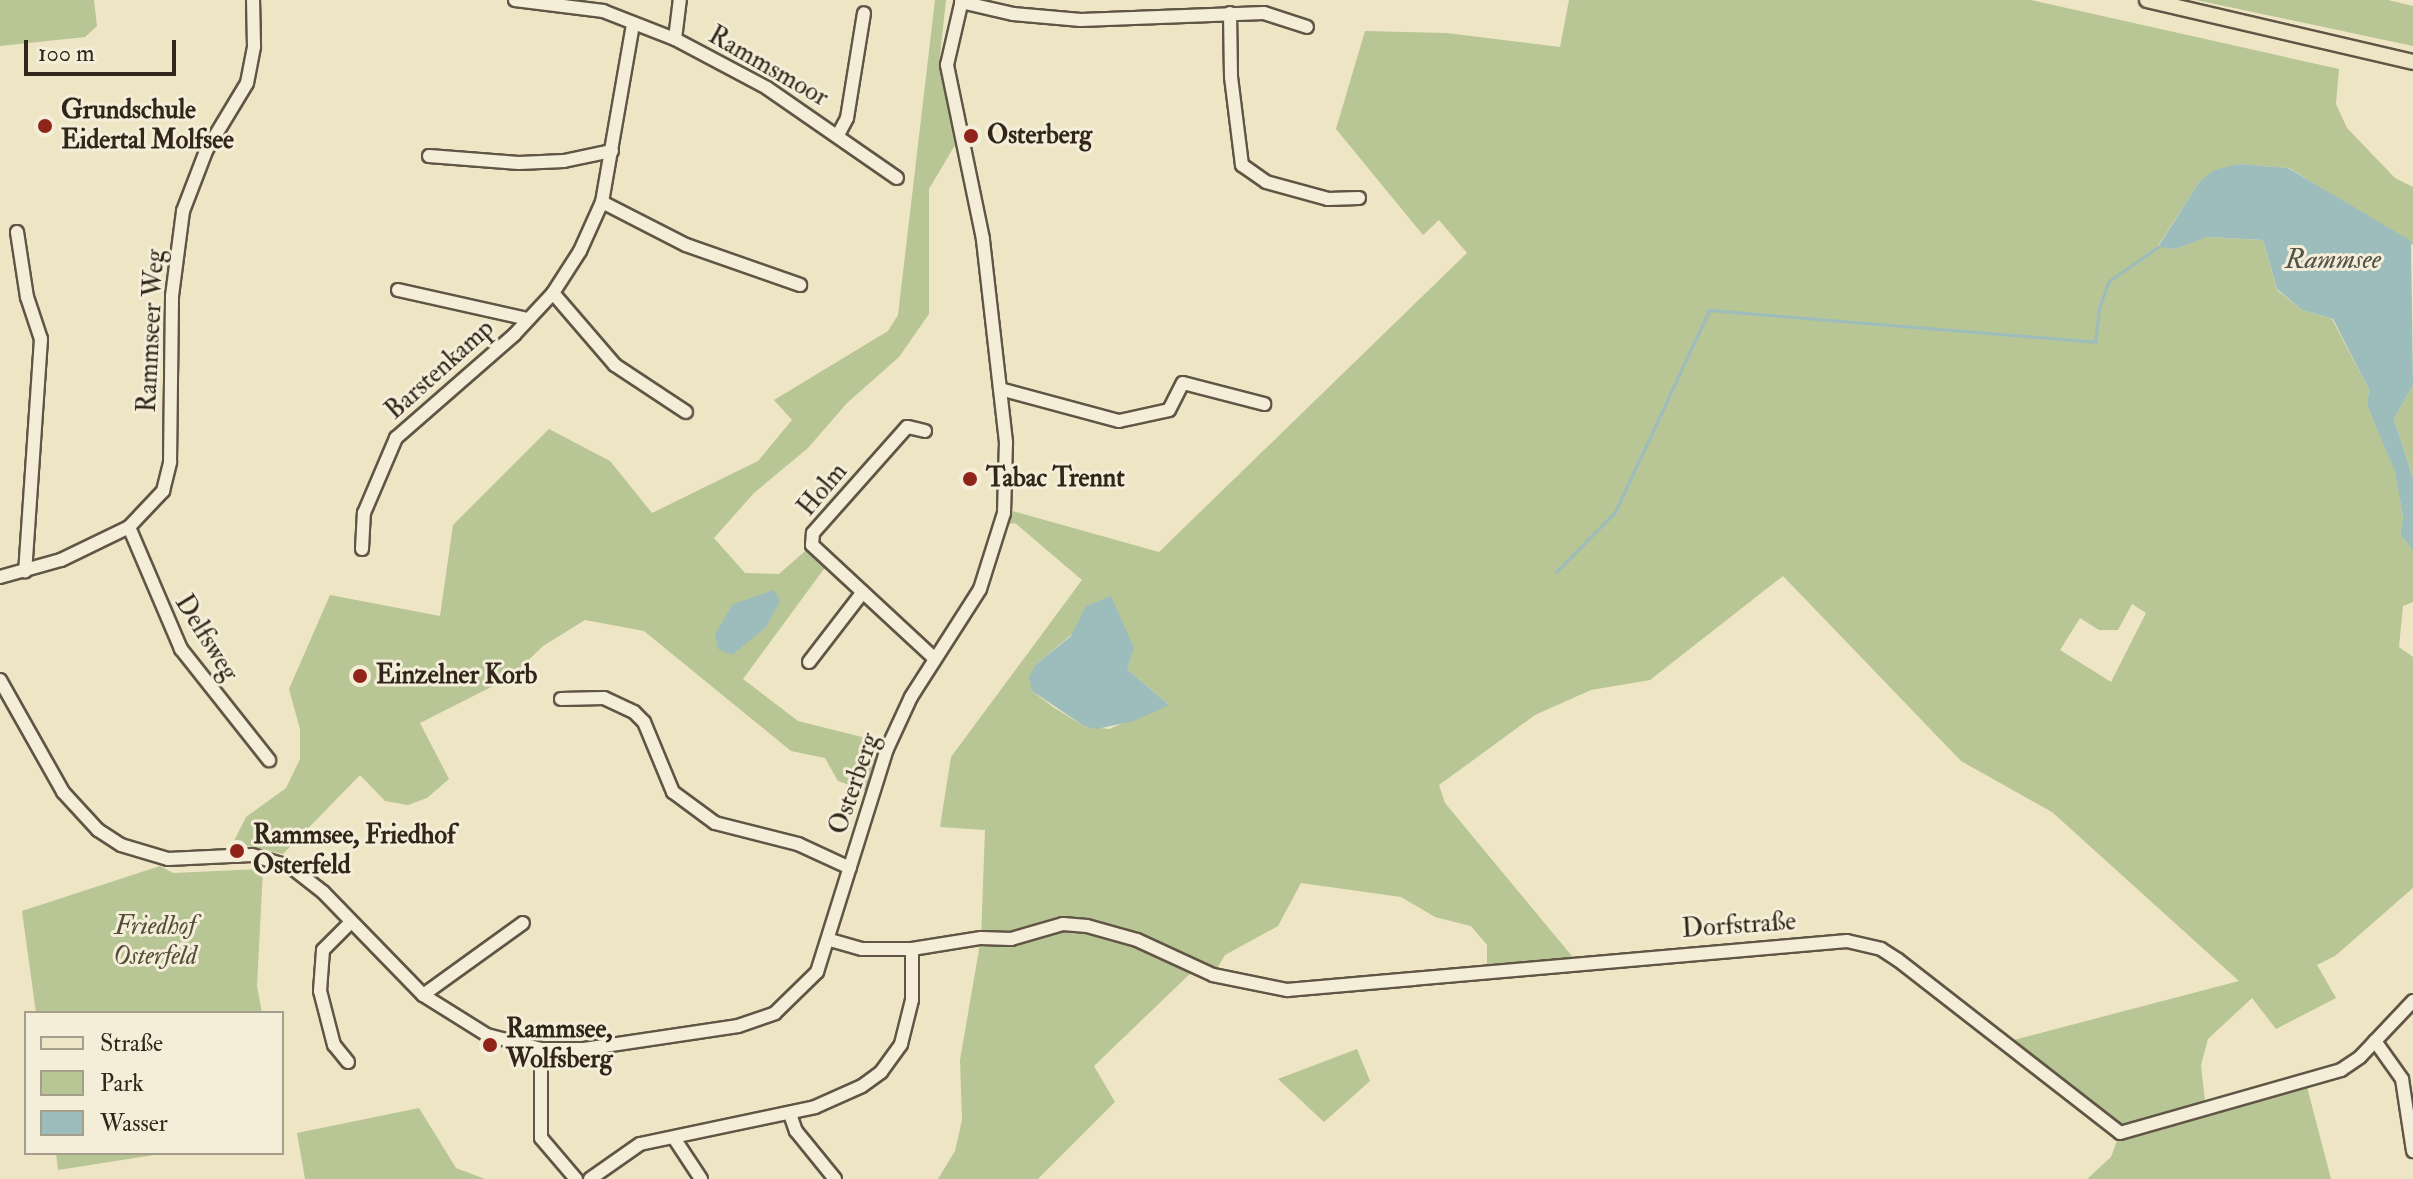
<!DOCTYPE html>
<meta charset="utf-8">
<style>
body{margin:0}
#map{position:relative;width:2413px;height:1179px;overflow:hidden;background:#eee5c5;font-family:"IM FELL Double Pica",serif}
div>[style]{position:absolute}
.green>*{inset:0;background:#b8c595}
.water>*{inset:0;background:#9cbdbc}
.stream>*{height:3px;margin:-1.5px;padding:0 1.5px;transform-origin:1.5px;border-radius:1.5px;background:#9cbdbc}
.roads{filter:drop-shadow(2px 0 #615545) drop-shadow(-2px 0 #615545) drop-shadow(0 2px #615545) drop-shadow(0 -2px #615545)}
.minor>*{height:12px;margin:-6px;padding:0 6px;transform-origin:6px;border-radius:6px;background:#f4eed9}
.major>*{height:14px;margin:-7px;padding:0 7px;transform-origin:7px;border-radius:7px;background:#eee5c5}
.dots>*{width:22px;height:22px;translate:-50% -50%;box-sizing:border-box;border:4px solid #f4eed9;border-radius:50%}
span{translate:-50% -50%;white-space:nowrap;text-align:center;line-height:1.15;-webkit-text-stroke:6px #f4eed9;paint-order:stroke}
.street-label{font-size:26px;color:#32251a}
.poi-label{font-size:26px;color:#32251a;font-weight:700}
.left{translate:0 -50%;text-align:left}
.park-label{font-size:26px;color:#544d39;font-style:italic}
.water-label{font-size:28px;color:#52534b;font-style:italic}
.legend{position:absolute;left:24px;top:1011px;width:260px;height:144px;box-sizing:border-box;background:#f4eed9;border:2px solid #a69e8d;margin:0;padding:10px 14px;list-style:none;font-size:24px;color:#32251a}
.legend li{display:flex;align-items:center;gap:16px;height:40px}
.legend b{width:40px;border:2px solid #a69e8d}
.scale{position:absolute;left:24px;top:40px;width:152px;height:36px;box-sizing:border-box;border:4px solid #32251a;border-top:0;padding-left:10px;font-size:24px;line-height:28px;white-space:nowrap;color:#32251a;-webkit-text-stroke:6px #f4eed9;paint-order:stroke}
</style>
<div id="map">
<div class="green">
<i style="clip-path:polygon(0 0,94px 0,97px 26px,85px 37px,0 46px)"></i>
<i style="clip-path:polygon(935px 0,946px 0,939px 65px,955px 145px,929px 189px,929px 314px,899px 357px,847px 403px,808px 448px,754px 493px,714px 538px,745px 573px,779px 574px,812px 545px,829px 562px,743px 679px,798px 721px,890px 744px,872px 793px,838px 781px,825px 758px,791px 751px,644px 631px,585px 620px,543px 646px,511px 677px,420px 723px,449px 779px,427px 798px,408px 805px,385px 801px,360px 775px,283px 854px,248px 846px,230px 849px,246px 817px,286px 788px,300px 759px,300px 729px,289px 689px,330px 595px,440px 616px,453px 525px,549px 429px,610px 461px,652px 513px,758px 461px,792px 420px,774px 400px,888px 331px,898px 315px)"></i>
<i style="clip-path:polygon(evenodd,1569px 0,2031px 0,2339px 69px,2336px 104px,2347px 128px,2395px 178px,2413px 187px,2413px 245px,2289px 168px,2239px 164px,2199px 182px,2158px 246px,2175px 249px,2206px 237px,2263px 240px,2277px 290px,2302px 310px,2332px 319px,2369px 390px,2367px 405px,2395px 471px,2403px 518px,2400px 534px,2413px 551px,2413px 602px,2403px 606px,2399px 647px,2413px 657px,2413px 888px,2335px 956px,2317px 965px,2336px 998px,2276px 1029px,2252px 998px,2208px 1039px,2201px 1065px,2206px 1110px,2306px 1083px,2331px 1179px,2087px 1179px,2111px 1157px,2120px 1133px,2002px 1043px,2239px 981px,2052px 812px,1961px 761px,1783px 576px,1650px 680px,1591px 690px,1535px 715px,1439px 785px,1445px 803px,1576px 961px,1487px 971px,1487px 945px,1471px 926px,1435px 917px,1401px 897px,1301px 883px,1278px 926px,1225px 955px,1213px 975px,1196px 968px,1094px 1066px,1115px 1102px,1038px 1179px,938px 1179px,955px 1151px,962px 1120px,960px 1060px,981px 938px,985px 830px,940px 827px,951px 757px,1082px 580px,1015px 523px,1009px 524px,1012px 511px,1159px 552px,1467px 253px,1439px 220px,1423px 235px,1336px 129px,1365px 31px,1446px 33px,1560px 47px,1569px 0,2132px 604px,2146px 613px,2111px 682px,2060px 650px,2080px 618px,2099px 630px,2118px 630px,2132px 604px,1569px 0,1071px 635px,1127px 669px,1168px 704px,1109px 729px,1084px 726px,1053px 707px,1032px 691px,1035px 665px,1071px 635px)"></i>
<i style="clip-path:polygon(2196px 0,2388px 0,2413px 6px,2413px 46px)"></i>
<i style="clip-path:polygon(2413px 385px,2413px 478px,2394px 419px)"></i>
<i style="clip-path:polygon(160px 866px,173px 873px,263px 869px,257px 986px,262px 1013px,36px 1013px,22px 911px)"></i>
<i style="clip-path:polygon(1357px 1049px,1370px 1081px,1324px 1122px,1278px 1079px)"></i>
<i style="clip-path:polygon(419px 1108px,456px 1168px,485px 1179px,305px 1179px,297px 1133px)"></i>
<i style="clip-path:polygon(56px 1153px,167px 1153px,58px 1170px)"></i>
</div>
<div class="water">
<i style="clip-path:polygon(2239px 164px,2288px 168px,2411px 241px,2413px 385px,2394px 419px,2413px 478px,2413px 551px,2400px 534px,2403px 518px,2395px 472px,2367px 405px,2369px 390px,2333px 319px,2302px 310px,2277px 289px,2263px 240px,2207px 237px,2175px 249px,2158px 247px,2199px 182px,2214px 170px)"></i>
<i style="clip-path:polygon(774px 590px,780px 601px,766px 627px,732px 655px,718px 649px,715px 634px,733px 604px)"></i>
<i style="clip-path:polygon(1111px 596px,1134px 648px,1127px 669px,1169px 705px,1134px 721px,1097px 729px,1084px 726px,1032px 691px,1029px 677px,1035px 665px,1071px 636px,1086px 606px)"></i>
</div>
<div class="stream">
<i style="left:1556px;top:572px;width:84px;rotate:-45.5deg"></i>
<i style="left:1615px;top:512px;width:223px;rotate:-65deg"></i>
<i style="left:1709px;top:310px;width:387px;rotate:4.7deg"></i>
<i style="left:2095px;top:342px;width:34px;rotate:-83deg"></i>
<i style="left:2099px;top:308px;width:29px;rotate:-70deg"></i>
<i style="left:2109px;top:281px;width:60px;rotate:-34.8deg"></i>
</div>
<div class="roads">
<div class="minor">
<i style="left:515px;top:0;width:89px;rotate:7.1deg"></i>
<i style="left:603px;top:11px;width:77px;rotate:21.3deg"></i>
<i style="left:675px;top:39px;width:104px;rotate:28deg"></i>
<i style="left:767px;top:88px;width:158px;rotate:34.7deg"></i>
<i style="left:961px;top:2px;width:53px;rotate:13deg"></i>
<i style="left:1013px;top:14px;width:68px;rotate:5deg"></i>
<i style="left:1081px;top:20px;width:183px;rotate:-2.2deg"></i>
<i style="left:1264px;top:13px;width:45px;rotate:18deg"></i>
<i style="left:1230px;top:13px;width:64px;rotate:89.1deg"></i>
<i style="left:1231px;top:77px;width:89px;rotate:82.9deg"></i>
<i style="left:1242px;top:165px;width:29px;rotate:35deg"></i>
<i style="left:1266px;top:182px;width:64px;rotate:15.3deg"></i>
<i style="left:1328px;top:199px;width:31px;rotate:-2deg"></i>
<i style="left:675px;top:39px;width:39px;rotate:-83deg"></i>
<i style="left:838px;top:135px;width:19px;rotate:-62deg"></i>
<i style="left:847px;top:118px;width:106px;rotate:-80.8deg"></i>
<i style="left:429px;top:156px;width:90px;rotate:4.4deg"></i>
<i style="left:519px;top:163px;width:45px;rotate:-2.5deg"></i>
<i style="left:564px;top:161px;width:49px;rotate:-11.8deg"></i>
<i style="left:602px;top:202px;width:94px;rotate:27.1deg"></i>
<i style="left:686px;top:245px;width:121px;rotate:19.3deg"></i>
<i style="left:17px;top:232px;width:66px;rotate:81.3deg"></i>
<i style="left:27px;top:297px;width:44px;rotate:71.6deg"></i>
<i style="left:41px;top:339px;width:233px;rotate:93.9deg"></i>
<i style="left:398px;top:290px;width:133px;rotate:12.6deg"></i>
<i style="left:553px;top:293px;width:95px;rotate:49.3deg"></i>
<i style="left:615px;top:365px;width:85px;rotate:33.5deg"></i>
<i style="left:1000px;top:389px;width:123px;rotate:15.1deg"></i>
<i style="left:1119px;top:421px;width:51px;rotate:-12.4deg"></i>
<i style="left:1169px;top:410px;width:30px;rotate:-63deg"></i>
<i style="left:1183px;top:383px;width:84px;rotate:14.5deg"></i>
<i style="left:925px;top:431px;width:18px;rotate:-167deg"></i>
<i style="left:907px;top:427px;width:142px;rotate:131.6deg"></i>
<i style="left:813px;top:533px;width:12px;rotate:95deg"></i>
<i style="left:812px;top:545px;width:166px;rotate:42.8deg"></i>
<i style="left:129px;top:527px;width:133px;rotate:66.9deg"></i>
<i style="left:181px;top:649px;width:142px;rotate:51.6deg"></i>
<i style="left:362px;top:549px;width:36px;rotate:-87deg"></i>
<i style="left:364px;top:513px;width:82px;rotate:-66.9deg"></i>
<i style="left:396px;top:438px;width:157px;rotate:-41.1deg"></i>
<i style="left:514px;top:335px;width:57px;rotate:-47.1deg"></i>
<i style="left:553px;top:293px;width:50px;rotate:-57.3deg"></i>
<i style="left:580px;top:251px;width:54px;rotate:-65.8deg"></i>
<i style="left:602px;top:202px;width:180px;rotate:-80.1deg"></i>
<i style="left:0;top:577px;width:63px;rotate:-15.6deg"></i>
<i style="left:61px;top:560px;width:76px;rotate:-25.9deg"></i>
<i style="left:129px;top:527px;width:50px;rotate:-46.6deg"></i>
<i style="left:163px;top:491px;width:30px;rotate:-76deg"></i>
<i style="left:170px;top:462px;width:166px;rotate:-89.3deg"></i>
<i style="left:172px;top:296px;width:86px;rotate:-82.6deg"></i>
<i style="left:183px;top:211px;width:64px;rotate:-69deg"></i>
<i style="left:206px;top:151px;width:79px;rotate:-58.9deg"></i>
<i style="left:247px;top:83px;width:38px;rotate:-79deg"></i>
<i style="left:254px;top:46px;width:46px;rotate:-91.2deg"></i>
<i style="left:809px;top:662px;width:88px;rotate:-52.4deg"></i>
<i style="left:0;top:680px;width:129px;rotate:60.6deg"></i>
<i style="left:63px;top:792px;width:52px;rotate:47.4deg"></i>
<i style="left:98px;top:830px;width:27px;rotate:33deg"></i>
<i style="left:121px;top:845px;width:49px;rotate:16.6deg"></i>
<i style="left:168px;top:859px;width:84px;rotate:-2.7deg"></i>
<i style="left:252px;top:855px;width:41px;rotate:17.1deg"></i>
<i style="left:291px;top:867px;width:41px;rotate:38deg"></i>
<i style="left:323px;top:892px;width:144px;rotate:45.8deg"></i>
<i style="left:423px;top:995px;width:75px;rotate:32deg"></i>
<i style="left:487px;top:1035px;width:56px;rotate:14.5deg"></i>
<i style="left:541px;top:1049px;width:43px"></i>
<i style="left:584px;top:1049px;width:156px;rotate:-8.5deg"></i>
<i style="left:738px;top:1026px;width:39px;rotate:-19deg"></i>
<i style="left:775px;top:1013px;width:59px;rotate:-44.3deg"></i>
<i style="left:817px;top:972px;width:234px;rotate:-72.6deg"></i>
<i style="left:887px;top:749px;width:57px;rotate:-65.2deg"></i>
<i style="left:911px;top:697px;width:128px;rotate:-57.4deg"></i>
<i style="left:980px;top:589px;width:80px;rotate:-72.5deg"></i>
<i style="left:1004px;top:513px;width:71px;rotate:-88.4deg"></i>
<i style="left:1006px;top:442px;width:204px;rotate:-96.5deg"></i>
<i style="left:983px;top:239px;width:178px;rotate:-101.7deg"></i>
<i style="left:947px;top:65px;width:67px;rotate:-77deg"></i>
<i style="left:561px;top:699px;width:43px;rotate:-1.3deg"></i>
<i style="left:604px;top:698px;width:33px;rotate:25deg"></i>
<i style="left:634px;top:712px;width:14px;rotate:45deg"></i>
<i style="left:644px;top:722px;width:76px;rotate:67.5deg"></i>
<i style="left:673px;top:792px;width:52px;rotate:36.4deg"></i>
<i style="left:715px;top:823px;width:86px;rotate:14.2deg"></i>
<i style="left:798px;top:844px;width:57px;rotate:24.8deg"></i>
<i style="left:830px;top:940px;width:33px;rotate:16deg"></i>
<i style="left:862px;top:949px;width:50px"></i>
<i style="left:912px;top:949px;width:70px;rotate:-9.1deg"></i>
<i style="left:981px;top:938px;width:30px;rotate:2deg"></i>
<i style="left:1011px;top:939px;width:54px;rotate:-16.1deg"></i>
<i style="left:1063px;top:924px;width:24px;rotate:5deg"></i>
<i style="left:1087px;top:926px;width:52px;rotate:15.6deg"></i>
<i style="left:1137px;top:940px;width:84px;rotate:24.7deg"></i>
<i style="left:1213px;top:975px;width:76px;rotate:11.5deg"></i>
<i style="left:1287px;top:990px;width:562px;rotate:-5deg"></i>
<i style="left:1847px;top:941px;width:35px;rotate:13deg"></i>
<i style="left:1881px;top:949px;width:20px;rotate:33deg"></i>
<i style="left:1898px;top:960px;width:281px;rotate:37.9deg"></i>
<i style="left:2120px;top:1133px;width:230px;rotate:-15.9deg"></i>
<i style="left:2341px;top:1070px;width:23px;rotate:-34deg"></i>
<i style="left:2360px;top:1057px;width:77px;rotate:-46.6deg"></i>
<i style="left:423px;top:995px;width:123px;rotate:-35.8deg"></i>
<i style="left:2375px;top:1041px;width:47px;rotate:54.6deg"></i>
<i style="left:2402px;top:1079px;width:73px;rotate:81.3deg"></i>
<i style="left:541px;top:1049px;width:89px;rotate:90deg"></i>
<i style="left:541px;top:1138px;width:54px;rotate:49.5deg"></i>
<i style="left:348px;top:1062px;width:22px;rotate:-129deg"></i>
<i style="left:334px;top:1045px;width:56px;rotate:-104.5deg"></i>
<i style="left:320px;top:991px;width:41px;rotate:-85.8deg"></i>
<i style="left:323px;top:950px;width:38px;rotate:-45deg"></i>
<i style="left:790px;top:1114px;width:18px;rotate:71deg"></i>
<i style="left:796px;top:1131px;width:62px;rotate:50.9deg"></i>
<i style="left:674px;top:1138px;width:49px;rotate:56.6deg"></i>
<i style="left:590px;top:1179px;width:61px;rotate:-35deg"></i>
<i style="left:640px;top:1144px;width:179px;rotate:-11.9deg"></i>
<i style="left:815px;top:1107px;width:51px;rotate:-24.1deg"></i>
<i style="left:862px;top:1086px;width:24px;rotate:-36deg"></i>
<i style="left:881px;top:1072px;width:34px;rotate:-54deg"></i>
<i style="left:901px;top:1044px;width:45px;rotate:-76deg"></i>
<i style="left:912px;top:1000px;width:51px;rotate:-90deg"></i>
</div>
<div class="major">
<i style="left:2147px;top:0;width:273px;rotate:13.1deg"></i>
</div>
</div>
<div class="dots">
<i style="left:45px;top:126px;background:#8f2418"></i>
<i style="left:971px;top:136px;background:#8f2418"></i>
<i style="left:970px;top:479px;background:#8f2418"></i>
<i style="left:360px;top:676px;background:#8f2418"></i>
<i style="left:237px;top:851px;background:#8f2418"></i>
<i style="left:490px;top:1045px;background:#8f2418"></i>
</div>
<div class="street-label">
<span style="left:768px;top:67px;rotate:30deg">Rammsmoor</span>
<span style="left:152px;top:331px;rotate:-87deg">Rammseer Weg</span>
<span style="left:440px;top:370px;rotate:-42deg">Barstenkamp</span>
<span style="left:823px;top:490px;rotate:-50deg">Holm</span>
<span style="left:206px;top:638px;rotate:58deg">Delfsweg</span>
<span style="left:855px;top:784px;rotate:-71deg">Osterberg</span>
<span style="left:1739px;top:926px;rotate:-4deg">Dorfstraße</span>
</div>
<div class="poi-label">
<span class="left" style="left:61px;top:126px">Grundschule<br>Eidertal Molfsee</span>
<span class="left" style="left:987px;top:136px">Osterberg</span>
<span class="left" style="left:986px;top:479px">Tabac Trennt</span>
<span class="left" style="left:376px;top:676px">Einzelner Korb</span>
<span class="left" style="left:253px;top:851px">Rammsee, Friedhof<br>Osterfeld</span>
<span class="left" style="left:506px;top:1045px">Rammsee,<br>Wolfsberg</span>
</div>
<div class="park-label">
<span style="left:155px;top:942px">Friedhof<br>Osterfeld</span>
</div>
<div class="water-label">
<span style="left:2333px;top:260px">Rammsee</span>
</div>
<ul class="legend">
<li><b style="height:10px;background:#eee5c5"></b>Straße</li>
<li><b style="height:22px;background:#b8c595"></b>Park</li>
<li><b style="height:22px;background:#9cbdbc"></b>Wasser</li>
</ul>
<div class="scale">100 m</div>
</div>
